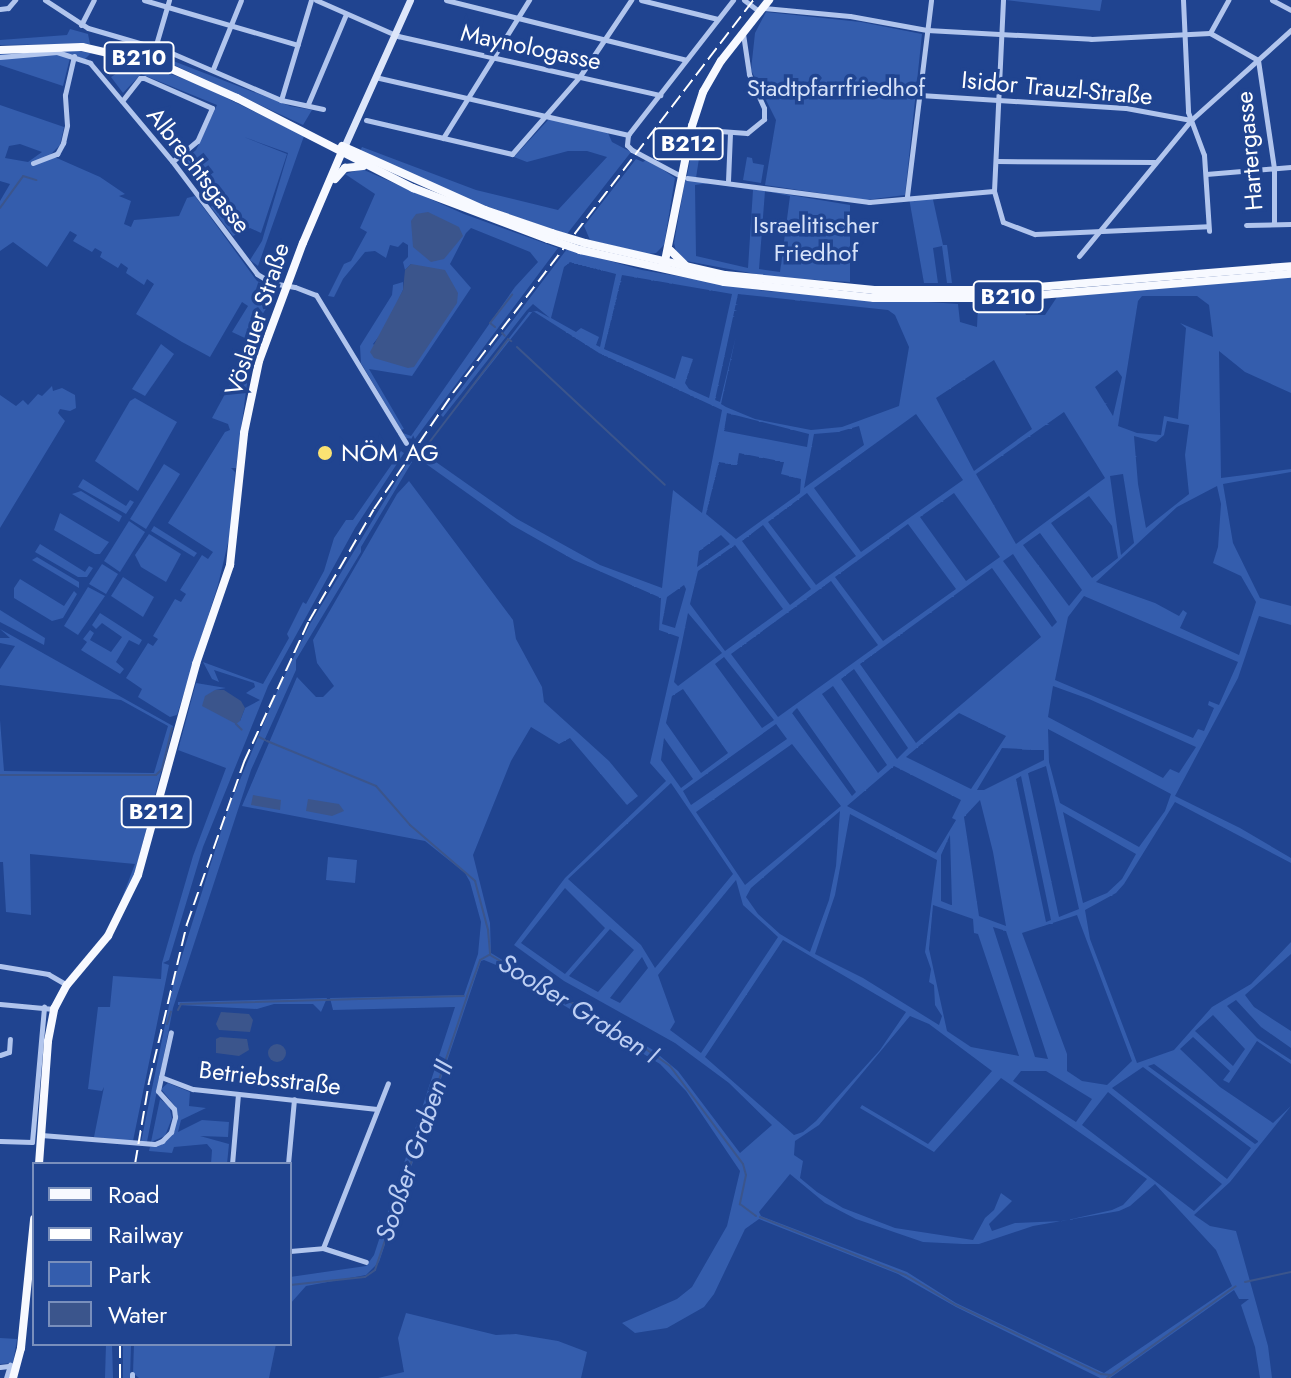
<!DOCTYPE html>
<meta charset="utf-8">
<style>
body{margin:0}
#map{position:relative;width:1291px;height:1378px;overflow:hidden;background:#204490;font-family:Jost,sans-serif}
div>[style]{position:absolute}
.green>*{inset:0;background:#345dad}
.water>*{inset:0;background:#3b558c}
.round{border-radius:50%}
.stream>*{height:2px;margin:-1px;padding:0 1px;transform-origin:1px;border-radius:1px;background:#3b558c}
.street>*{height:5px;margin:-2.5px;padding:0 2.5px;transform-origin:2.5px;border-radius:2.5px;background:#b1c5ed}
.secondary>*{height:7px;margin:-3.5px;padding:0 3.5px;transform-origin:3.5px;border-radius:3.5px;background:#dde6fa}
.primary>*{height:8px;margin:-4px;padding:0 4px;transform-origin:4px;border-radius:4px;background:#f7f9ff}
.rail>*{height:2px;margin-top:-1px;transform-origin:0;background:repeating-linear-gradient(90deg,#fff 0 14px,transparent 0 20px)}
.primary-bridge>*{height:8px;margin:-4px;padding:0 4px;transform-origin:4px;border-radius:4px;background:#f7f9ff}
.dots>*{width:22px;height:22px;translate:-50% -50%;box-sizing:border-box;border:4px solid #204490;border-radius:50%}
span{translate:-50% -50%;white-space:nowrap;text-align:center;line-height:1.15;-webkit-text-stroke:7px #204490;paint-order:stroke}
.shield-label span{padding:2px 6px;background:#204490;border:2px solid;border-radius:6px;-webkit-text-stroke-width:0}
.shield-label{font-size:22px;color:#fff;font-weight:700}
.street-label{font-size:24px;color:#fff}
.park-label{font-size:24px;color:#d6e2f9}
.poi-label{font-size:24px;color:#fff}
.left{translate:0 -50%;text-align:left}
.water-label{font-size:26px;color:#bdcff4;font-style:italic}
.legend{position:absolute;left:32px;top:1162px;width:260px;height:184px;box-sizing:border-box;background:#204490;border:2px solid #798fbc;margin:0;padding:10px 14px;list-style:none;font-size:24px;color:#fff}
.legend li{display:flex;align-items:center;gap:16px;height:40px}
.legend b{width:40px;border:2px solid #798fbc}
</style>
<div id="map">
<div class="green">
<i style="clip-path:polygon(1006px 0,1102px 0,1100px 11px)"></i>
<i style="clip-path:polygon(766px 12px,861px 22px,922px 34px,905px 195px,866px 200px,765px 185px,776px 120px,751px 70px,755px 33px)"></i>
<i style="clip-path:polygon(70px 29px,88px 34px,90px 44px,0 45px,0 40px,67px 35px)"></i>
<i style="clip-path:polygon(137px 47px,290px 106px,312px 110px,303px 125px,172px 64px,139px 53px)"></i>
<i style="clip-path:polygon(72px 50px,91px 53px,85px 59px,71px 54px,63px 86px,0 65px,0 53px)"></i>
<i style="clip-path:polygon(137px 61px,202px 86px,304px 136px,258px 266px,250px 260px,262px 241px,288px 153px,244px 137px,287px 154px,261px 233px,250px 228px,233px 236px,211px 207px,219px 196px,218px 189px,213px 185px,204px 191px,181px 163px,196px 150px,217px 105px,141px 74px,123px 93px,111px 77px)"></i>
<i style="clip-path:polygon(evenodd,0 105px,64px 127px,60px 145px,50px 155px,100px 177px,125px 194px,119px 196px,131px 201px,124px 224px,131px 227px,134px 220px,179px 216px,187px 198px,195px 196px,257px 281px,277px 291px,247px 339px,232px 332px,248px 306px,242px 302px,210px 357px,182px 342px,136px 314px,154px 284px,147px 279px,144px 285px,126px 273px,128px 268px,121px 263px,118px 268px,100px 257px,102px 252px,95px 248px,92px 252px,73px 241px,77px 235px,70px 231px,47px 267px,13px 242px,0 251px,0 201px,10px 184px,0 181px,0 105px,20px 144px,42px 152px,28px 162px,5px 158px,9px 146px,20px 144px)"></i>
<i style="clip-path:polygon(549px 119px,608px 133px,612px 142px,631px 152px,567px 234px,470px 201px,360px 151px,362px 147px,476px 190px,558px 210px,607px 157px,587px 151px,568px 151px,527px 162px,514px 157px)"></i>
<i style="clip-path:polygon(700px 126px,703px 132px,696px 178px,687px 176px,696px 129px)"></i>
<i style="clip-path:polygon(747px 157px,752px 158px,753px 163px,764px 165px,761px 183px,743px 180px)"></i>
<i style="clip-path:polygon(636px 159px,643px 162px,647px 159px,675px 178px,664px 245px,656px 253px,648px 254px,590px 240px,584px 226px)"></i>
<i style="clip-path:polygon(362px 169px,464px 214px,558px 248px,415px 439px,406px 438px,403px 433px,411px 436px,515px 287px,538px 262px,530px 252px,471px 228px,466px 233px,450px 264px,471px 288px,412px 376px,369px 369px,404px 429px,401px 430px,361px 363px,360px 346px,392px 295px,393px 285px,403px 282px,403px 290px,384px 330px,373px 344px,408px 367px,411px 264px,405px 270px,403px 262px,408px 257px,408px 245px,403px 242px,398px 247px,390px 245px,386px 258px,375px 251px,365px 252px,343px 279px,334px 297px,328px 296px,344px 264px,351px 261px,367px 232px,360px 228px,375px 194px,345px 174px)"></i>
<i style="clip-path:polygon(evenodd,685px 181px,712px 182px,850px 205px,850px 282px,772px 277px,686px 261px,676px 251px,674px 243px,685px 181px,709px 183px,753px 190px,748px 268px,696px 256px,695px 185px,709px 183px,685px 181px,765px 191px,790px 196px,780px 272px,759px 269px,765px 191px)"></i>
<i style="clip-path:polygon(932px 195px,943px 245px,947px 245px,952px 283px,947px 283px,942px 246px,933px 248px,938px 283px,924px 283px,909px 198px)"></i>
<i style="clip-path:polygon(evenodd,567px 249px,642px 270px,764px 291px,958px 304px,960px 322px,977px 327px,978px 304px,1022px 305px,1026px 315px,1045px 315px,1057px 297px,1291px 277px,1291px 393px,1245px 372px,1219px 351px,1221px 478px,1291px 469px,1291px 472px,1223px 484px,1233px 543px,1260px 598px,1291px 606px,1291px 625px,1259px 616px,1238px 678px,1175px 796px,1240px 828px,1291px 858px,1291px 863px,1175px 802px,1124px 884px,1116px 893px,1085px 910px,1090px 939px,1137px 1063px,1174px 1050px,1212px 1007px,1251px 984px,1291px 942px,1291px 954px,1245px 995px,1254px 1007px,1291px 1031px,1291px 1048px,1261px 1027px,1236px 1000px,1227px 1006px,1257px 1038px,1291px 1060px,1291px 1064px,1257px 1041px,1229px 1083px,1223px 1080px,1230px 1071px,1193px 1037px,1180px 1049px,1220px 1087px,1273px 1123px,1291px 1106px,1230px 1182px,1194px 1215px,1210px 1226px,1236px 1231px,1268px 1346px,1272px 1378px,1260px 1378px,1255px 1347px,1241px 1305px,1249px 1299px,1239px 1299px,1234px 1290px,1110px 1378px,1100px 1378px,956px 1307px,898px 1274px,759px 1219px,745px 1229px,714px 1294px,704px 1307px,667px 1328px,635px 1333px,622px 1323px,677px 1299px,692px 1287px,727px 1226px,740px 1171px,686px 1091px,660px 1064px,501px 967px,484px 960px,481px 961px,379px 1262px,366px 1275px,306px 1286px,290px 1304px,290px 1277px,366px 1266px,374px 1255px,455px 1007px,333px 1010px,330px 998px,464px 995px,478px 954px,481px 922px,470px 882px,465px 873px,425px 841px,242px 806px,297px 677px,316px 697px,323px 697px,334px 686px,317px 663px,313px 640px,397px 494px,409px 481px,513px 620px,516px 639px,542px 687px,544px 702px,609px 761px,638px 796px,627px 805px,570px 738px,559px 744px,531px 727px,511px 761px,473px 855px,490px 923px,491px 953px,653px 1050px,678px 1071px,740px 1153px,772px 1125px,729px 1083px,675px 1043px,564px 981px,514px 945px,565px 878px,666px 781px,650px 763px,679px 637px,659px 630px,661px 598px,574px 560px,512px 525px,422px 461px,426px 455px,517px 519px,600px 565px,662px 588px,673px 490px,702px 513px,722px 410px,599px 353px,533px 311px,446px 421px,529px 312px,537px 311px,550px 318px,533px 304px,527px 310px,443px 417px,441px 415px,567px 249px,570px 262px,616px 274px,600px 347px,596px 345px,599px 337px,581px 328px,576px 332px,551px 318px,564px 267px,570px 262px,567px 249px,622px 275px,732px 294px,709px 398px,689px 389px,685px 383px,693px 359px,682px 356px,675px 379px,604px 349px,622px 275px,567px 249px,738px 294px,888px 310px,895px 315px,909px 347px,899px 406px,842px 427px,811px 430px,755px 419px,726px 407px,721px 404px,736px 336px,720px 402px,715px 400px,738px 294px,567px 249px,1142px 296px,1197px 296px,1209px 305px,1213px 337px,1180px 323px,1186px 328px,1178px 419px,1164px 416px,1161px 435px,1137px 433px,1118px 426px,1138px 301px,1142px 296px,567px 249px,994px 360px,1032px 429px,974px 471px,936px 398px,994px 360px,567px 249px,1117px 370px,1122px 377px,1113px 416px,1095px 387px,1117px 370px,567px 249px,1064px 412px,1105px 478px,1016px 544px,976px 474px,1064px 412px,567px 249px,727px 413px,809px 434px,807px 447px,724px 431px,727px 413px,567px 249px,916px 414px,963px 480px,861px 552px,814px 488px,916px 414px,567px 249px,1167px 421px,1189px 425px,1185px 455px,1189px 494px,1146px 528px,1138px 484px,1134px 436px,1156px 442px,1164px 435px,1167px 421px,567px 249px,859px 426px,864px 445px,804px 488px,814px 434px,838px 432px,859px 426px,567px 249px,739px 453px,784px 462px,781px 474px,801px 479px,800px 493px,736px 539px,706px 514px,719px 462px,737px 465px,739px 453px,567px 249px,1123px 474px,1134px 543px,1121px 555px,1110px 476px,1123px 474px,567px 249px,1217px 486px,1221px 504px,1218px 547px,1213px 563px,1241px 576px,1256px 602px,1239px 655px,1180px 628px,1187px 613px,1183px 610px,1179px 616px,1155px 603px,1096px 582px,1177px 507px,1217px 486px,567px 249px,807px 493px,856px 556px,816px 585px,768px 522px,807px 493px,567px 249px,954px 493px,1000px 557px,966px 581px,920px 517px,954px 493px,567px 249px,1089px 496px,1112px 526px,1118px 558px,1092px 578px,1051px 523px,1089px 496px,567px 249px,908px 524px,956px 589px,883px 641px,835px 577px,908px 524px,567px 249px,763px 525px,811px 589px,790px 605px,742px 541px,763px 525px,567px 249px,1040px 533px,1082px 590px,1069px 606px,1023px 545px,1040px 533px,567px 249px,721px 535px,730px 544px,697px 567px,699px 551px,721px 535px,567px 249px,735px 545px,783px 609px,725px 651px,690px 604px,698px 571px,735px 545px,567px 249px,1013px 554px,1057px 622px,1052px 627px,1003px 561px,1013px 554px,567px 249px,992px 568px,1041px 637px,916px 743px,860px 664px,992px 568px,567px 249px,831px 581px,878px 645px,778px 717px,731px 654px,831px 581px,567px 249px,684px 585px,686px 589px,675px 628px,662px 624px,667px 597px,684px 585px,567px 249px,1084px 596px,1238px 662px,1219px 705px,1209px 701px,1208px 705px,1214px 708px,1204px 731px,1198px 729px,1193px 738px,1055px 680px,1068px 617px,1084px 596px,567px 249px,688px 613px,722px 653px,678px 686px,674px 682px,688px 613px,567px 249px,724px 657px,774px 720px,762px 728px,715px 664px,724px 657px,567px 249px,854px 669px,908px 748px,897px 759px,841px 679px,854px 669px,567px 249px,833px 686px,887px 765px,878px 773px,822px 694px,833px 686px,567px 249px,1053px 686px,1089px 699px,1196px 747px,1179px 773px,1170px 769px,1163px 778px,1048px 717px,1053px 686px,567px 249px,683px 689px,728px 753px,701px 773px,666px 723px,672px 696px,683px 689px,567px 249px,797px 708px,856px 792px,852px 796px,792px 713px,797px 708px,567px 249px,959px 713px,1006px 736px,971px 789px,906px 757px,959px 713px,567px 249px,776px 724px,787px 739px,691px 805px,683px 791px,776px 724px,567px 249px,1048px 729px,1171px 794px,1165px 811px,1139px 847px,1060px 803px,1049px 762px,1048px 729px,567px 249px,664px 738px,693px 779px,681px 788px,661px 760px,664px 738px,567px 249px,792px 744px,841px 806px,745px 885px,696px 812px,792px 744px,567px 249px,1002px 748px,1044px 750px,1044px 760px,984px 790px,977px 790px,1002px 748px,567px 249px,894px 766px,961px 800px,952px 818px,956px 820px,936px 853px,847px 806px,894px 766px,567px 249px,1046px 766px,1079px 909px,1059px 917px,1028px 773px,1046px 766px,567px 249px,1021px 776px,1051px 920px,1046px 922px,1016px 779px,1021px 776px,567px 249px,671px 783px,733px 874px,655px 968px,641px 945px,568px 879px,671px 783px,567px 249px,980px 800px,993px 852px,1006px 926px,979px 916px,964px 817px,980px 800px,567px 249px,840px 811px,836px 866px,829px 900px,810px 952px,780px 934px,758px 914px,746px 897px,751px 888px,840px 811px,567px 249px,1063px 812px,1136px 854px,1122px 879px,1107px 893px,1083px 903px,1063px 812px,567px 249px,850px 814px,937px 860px,925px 952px,931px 969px,929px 982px,934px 985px,935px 1005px,942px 1016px,939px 1025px,863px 978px,815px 954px,835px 895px,850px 814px,567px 249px,950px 835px,952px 905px,951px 905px,941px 901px,941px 855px,950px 835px,567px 249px,736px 880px,743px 905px,778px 937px,701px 1053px,670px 1030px,675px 1022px,658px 975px,736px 880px,567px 249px,565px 888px,605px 928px,565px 974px,521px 943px,565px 888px,567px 249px,933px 905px,973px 919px,974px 933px,978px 934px,1019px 1056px,971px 1047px,947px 1031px,929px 949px,933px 905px,567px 249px,1077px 915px,1132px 1061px,1107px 1085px,1082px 1081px,1067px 1071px,1067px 1054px,1022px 933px,1077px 915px,567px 249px,993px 927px,1006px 931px,1048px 1059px,1035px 1057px,993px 927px,567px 249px,610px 929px,634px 950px,598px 992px,569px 976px,610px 929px,567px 249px,783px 940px,906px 1012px,880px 1050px,816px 1121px,803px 1132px,794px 1135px,705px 1057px,783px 940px,567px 249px,642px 957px,648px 968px,620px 1003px,610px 998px,642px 957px,567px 249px,1213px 1015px,1245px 1049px,1233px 1066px,1195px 1031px,1213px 1015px,567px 249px,910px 1016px,929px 1024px,992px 1071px,928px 1144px,862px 1105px,860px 1108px,934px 1152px,1001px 1078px,1147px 1179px,1123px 1205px,1112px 1210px,1063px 1221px,1015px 1223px,992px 1231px,989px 1224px,1012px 1201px,1001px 1193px,994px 1210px,985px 1218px,973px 1240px,895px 1228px,843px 1208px,817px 1192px,800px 1178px,803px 1161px,794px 1155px,795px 1141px,819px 1125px,910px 1016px,567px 249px,1154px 1064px,1258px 1141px,1258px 1142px,1255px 1144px,1148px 1066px,1154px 1064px,567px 249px,1143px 1067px,1251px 1148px,1227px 1179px,1112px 1088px,1143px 1067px,567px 249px,1021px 1071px,1046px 1071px,1092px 1099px,1076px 1122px,1013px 1081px,1021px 1071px,567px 249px,1108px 1092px,1222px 1184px,1194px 1211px,1082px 1125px,1108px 1092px,567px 249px,790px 1174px,825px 1203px,856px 1219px,923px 1242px,963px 1244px,979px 1244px,1033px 1226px,1119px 1211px,1130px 1206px,1155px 1184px,1216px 1250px,1232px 1286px,1104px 1373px,956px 1303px,907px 1272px,761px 1216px,759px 1212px,790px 1174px)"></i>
<i style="clip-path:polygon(258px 333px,263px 337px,249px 368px,236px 468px,231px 468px,235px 472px,232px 526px,218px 585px,177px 715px,170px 717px,138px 697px,142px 689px,126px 678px,148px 643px,153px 646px,158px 639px,153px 636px,175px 599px,181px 602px,186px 594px,180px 590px,202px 555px,208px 559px,213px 552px,168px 523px,225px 432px,230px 430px,228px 424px,212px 418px)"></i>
<i style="clip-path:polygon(161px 344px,174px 354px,145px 396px,132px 389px)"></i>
<i style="clip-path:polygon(52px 386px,53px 391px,62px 388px,75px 395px,76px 408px,70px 411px,60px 409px,58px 413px,65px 421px,0 528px,0 395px,16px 406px,23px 400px,28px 405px,38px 394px,42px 396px)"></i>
<i style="clip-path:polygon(135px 398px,177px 422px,138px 491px,95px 461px,130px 401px)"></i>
<i style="clip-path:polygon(401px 451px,404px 453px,355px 528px,268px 686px,203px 847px,169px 960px,163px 963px,169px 965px,133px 1141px,94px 1137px,104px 1087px,102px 1091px,88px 1089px,98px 1007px,110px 1007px,113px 976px,161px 979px,162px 963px,193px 856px,226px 768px,178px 750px,196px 683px,226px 688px,215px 690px,240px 721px,245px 708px,260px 700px,246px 693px,255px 687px,254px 683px,214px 670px,219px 682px,212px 679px,203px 662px,263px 684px,289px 638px,287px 634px,303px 602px,306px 604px,324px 571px,334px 538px,346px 520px,353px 520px)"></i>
<i style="clip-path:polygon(409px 460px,412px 462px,361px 547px,361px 552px,296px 660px,296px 670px,251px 770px,173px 1008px,147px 1142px,141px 1142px,174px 981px,229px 806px,279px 687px,310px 624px)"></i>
<i style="clip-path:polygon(164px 464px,180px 474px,146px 529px,130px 519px)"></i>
<i style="clip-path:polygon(83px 479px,126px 506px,130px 500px,134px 502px,126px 514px,78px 487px)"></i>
<i style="clip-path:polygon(81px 491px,122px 516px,119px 522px,72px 494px)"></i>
<i style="clip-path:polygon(60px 513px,105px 540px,109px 542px,100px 554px,95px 554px,54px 530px)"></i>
<i style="clip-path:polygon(129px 521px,145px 532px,120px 572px,104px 561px)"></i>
<i style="clip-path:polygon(154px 526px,197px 553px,194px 557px,151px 531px)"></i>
<i style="clip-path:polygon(149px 534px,181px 554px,166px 582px,141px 567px,135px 555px)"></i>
<i style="clip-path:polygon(40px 544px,85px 572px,89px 566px,93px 568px,87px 577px,78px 577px,35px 552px)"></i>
<i style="clip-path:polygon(37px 557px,79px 582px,79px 588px,32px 560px)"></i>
<i style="clip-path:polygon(102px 564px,118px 574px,106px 594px,89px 584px)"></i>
<i style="clip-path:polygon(123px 577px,154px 597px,143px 617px,111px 596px)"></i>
<i style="clip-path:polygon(20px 579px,64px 606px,74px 591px,77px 594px,63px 618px,52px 621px,14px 598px,14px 588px)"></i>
<i style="clip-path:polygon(88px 587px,105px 596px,78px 635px,64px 626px)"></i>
<i style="clip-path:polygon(0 610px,45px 638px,44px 645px,0 622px)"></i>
<i style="clip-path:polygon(100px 613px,142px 640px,139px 645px,129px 640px,116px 662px,124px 669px,120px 674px,81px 650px,87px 642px,83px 639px,90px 630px,94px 633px,90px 640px,111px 652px,122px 637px,102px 623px,96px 629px,92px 625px)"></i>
<i style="clip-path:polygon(0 629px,173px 726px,133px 880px,120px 903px,135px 864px,30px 854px,31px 915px,6px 912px,3px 862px,0 862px,0 720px,4px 771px,154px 773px,168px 726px,121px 700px,0 685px,0 669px,15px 646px,0 643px,0 638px,10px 638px)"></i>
<i style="clip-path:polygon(328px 857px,357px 860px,355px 883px,326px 880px)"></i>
<i style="clip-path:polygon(327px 998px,321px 1012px,313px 1004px,274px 1004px,257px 1009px,178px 1005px,178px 1002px)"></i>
<i style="clip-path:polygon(168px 1083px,190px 1092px,189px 1106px,206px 1108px,181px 1120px,178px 1132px,202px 1120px,229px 1122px,228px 1137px,200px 1136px,229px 1144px,227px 1164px,211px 1164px,212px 1150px,207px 1144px,174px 1147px,172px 1153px,149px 1151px,150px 1147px,165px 1142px,175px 1128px,175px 1106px,161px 1089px)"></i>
<i style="clip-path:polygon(160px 1099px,169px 1106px,172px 1118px,165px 1136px,151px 1142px)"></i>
<i style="clip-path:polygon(406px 1313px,496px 1335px,516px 1334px,558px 1341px,587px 1352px,581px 1378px,378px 1378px,404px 1372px,398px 1338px)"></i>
<i style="clip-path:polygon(0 1338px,17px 1339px,13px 1363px,0 1364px)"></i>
<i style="clip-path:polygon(106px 1344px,112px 1344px,113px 1378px,105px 1378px)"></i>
<i style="clip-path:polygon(123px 1344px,131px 1344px,130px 1378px,123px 1378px)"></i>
<i style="clip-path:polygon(134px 1344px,276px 1344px,269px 1378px,139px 1378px,133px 1373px)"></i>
</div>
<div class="water">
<i style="clip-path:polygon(428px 212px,459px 227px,463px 236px,444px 259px,431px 262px,413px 247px,411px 221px,416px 214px)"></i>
<i style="clip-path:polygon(411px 264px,445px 270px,458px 293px,457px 303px,414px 367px,408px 368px,374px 358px,370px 352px,403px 290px,405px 270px)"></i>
<i style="clip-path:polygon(215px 690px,224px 690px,241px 701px,245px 708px,240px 721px,236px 724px,202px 706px,205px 696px)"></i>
<i style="clip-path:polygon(253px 795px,281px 800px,280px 810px,251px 805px)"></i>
<i style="clip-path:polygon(308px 799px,339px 804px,344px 811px,332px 816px,306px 811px)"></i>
<i style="clip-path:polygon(221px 1012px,249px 1014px,253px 1020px,250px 1032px,219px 1030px,216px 1024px)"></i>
<i style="clip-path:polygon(220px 1037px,247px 1039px,249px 1050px,239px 1056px,216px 1053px,216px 1039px)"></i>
<i class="round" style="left:268px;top:1044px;width:18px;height:18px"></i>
</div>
<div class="stream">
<i style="left:0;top:208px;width:39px;rotate:-54deg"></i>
<i style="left:23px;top:176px;width:14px;rotate:17deg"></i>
<i style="left:495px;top:327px;width:6px;rotate:-141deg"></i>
<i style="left:490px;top:323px;width:36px;rotate:-52deg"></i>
<i style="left:502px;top:333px;width:4px;rotate:45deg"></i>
<i style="left:517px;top:347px;width:202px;rotate:43deg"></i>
<i style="left:425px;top:448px;width:137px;rotate:-52.7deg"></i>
<i style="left:508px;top:339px;width:4px;rotate:34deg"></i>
<i style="left:236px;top:724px;width:8px;rotate:45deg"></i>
<i style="left:259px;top:737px;width:7px;rotate:27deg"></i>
<i style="left:267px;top:741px;width:118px;rotate:22.4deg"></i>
<i style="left:376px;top:786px;width:52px;rotate:48.9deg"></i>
<i style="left:410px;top:825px;width:86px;rotate:40.7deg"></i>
<i style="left:475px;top:881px;width:51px;rotate:75.1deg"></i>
<i style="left:488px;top:930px;width:25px;rotate:85deg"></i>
<i style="left:490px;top:955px;width:151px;rotate:30.3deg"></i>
<i style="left:620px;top:1031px;width:61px;rotate:35deg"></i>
<i style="left:670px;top:1066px;width:122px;rotate:53.3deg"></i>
<i style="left:743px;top:1164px;width:11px;rotate:75deg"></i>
<i style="left:746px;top:1175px;width:30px;rotate:102deg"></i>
<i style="left:740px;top:1204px;width:20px;rotate:37deg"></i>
<i style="left:0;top:775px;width:156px"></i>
<i style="left:156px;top:775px;width:8px;rotate:-45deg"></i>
<i style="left:162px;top:769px;width:42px;rotate:-76.3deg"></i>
<i style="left:178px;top:1010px;width:7px;rotate:-63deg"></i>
<i style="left:181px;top:1004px;width:283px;rotate:-1.6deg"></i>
<i style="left:167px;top:1024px;width:13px;rotate:-72deg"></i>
<i style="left:760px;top:1217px;width:157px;rotate:21.7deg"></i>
<i style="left:906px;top:1275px;width:56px;rotate:31.1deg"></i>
<i style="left:954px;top:1304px;width:163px;rotate:25.5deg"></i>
<i style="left:1101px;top:1374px;width:10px;rotate:6deg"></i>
<i style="left:1245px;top:1282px;width:47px;rotate:-12.3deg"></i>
<i style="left:290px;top:1285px;width:75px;rotate:-6.1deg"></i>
<i style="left:365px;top:1277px;width:12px;rotate:-35deg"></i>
<i style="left:375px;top:1270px;width:289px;rotate:-71.4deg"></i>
<i style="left:467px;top:996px;width:38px;rotate:-70deg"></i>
<i style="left:480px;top:960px;width:10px;rotate:-29deg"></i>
<i style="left:1107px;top:1378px;width:158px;rotate:-35.5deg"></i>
</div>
<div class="street">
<i style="left:45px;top:0;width:51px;rotate:33.1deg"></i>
<i style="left:88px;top:28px;width:82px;rotate:16.2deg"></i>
<i style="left:167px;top:51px;width:124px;rotate:23.3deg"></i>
<i style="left:281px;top:100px;width:43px;rotate:12.1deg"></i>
<i style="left:144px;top:0;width:160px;rotate:16.3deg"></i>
<i style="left:316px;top:0;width:90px;rotate:23.7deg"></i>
<i style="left:398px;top:36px;width:269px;rotate:12.7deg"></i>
<i style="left:446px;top:0;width:247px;rotate:14deg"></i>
<i style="left:641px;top:0;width:79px;rotate:13.9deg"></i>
<i style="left:744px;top:0;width:20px;rotate:37deg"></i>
<i style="left:1003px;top:0;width:191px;rotate:92.7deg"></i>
<i style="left:994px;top:191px;width:32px;rotate:74deg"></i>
<i style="left:1003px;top:222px;width:34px;rotate:21deg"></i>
<i style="left:1035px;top:234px;width:173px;rotate:-2.6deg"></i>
<i style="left:1183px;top:0;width:112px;rotate:87.4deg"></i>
<i style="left:1188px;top:112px;width:46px;rotate:69.6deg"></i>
<i style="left:1204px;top:155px;width:76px;rotate:86.2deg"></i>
<i style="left:1272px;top:0;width:21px;rotate:28deg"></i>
<i style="left:764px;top:8px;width:86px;rotate:5.3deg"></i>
<i style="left:850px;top:16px;width:78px;rotate:10.3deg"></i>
<i style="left:927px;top:30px;width:164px;rotate:3.1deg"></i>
<i style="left:1091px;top:39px;width:119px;rotate:-2.9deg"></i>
<i style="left:1210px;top:33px;width:55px;rotate:29.4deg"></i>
<i style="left:0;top:9px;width:8px;rotate:-7deg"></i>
<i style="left:8px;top:8px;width:11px;rotate:-49deg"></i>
<i style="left:81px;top:25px;width:28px;rotate:-63deg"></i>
<i style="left:1210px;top:33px;width:38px;rotate:-61deg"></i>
<i style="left:155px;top:48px;width:50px;rotate:-73.7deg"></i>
<i style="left:0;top:57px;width:57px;rotate:-5deg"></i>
<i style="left:57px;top:52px;width:35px;rotate:18deg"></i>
<i style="left:90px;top:63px;width:128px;rotate:50.1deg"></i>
<i style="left:172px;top:161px;width:141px;rotate:53deg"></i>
<i style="left:257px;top:274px;width:17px;rotate:31deg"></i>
<i style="left:272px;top:283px;width:23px;rotate:10deg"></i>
<i style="left:295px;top:287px;width:22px;rotate:21deg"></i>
<i style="left:316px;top:295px;width:173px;rotate:58.7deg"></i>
<i style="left:1258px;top:60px;width:109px;rotate:81.6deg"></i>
<i style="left:1274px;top:168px;width:56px;rotate:90deg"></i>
<i style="left:213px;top:69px;width:74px;rotate:-67.9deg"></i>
<i style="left:375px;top:77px;width:260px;rotate:12.9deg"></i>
<i style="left:920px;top:95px;width:206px;rotate:3.6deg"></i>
<i style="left:1126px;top:108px;width:66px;rotate:10.5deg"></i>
<i style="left:281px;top:100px;width:104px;rotate:-73.3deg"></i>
<i style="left:122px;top:101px;width:29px;rotate:-52deg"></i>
<i style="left:140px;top:78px;width:4px"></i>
<i style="left:144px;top:78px;width:74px;rotate:23.8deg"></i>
<i style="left:212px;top:108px;width:36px;rotate:114deg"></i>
<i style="left:197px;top:141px;width:31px;rotate:140deg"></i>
<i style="left:308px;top:104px;width:98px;rotate:-67.1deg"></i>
<i style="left:366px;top:120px;width:150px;rotate:13.1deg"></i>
<i style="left:512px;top:154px;width:103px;rotate:-48.9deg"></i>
<i style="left:580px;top:76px;width:92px;rotate:-56.1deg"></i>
<i style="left:706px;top:130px;width:41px;rotate:4.2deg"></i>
<i style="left:747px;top:133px;width:22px;rotate:-39deg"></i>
<i style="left:764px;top:119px;width:11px;rotate:-90deg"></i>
<i style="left:764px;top:108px;width:37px;rotate:-114deg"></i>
<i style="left:749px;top:74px;width:40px;rotate:-98.5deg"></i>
<i style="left:628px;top:135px;width:171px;rotate:-52.1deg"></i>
<i style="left:628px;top:135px;width:10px;rotate:96deg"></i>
<i style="left:627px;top:145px;width:7px;rotate:45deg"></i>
<i style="left:632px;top:150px;width:51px;rotate:28.1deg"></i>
<i style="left:443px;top:138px;width:163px;rotate:-58.1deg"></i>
<i style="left:996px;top:161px;width:159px;rotate:0.4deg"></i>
<i style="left:33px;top:163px;width:26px;rotate:-21deg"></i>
<i style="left:57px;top:154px;width:13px;rotate:-61deg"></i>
<i style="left:63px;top:143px;width:18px;rotate:-77deg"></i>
<i style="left:67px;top:125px;width:30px;rotate:-94deg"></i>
<i style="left:65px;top:95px;width:40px;rotate:-77deg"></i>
<i style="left:1206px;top:174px;width:85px;rotate:-4.7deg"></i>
<i style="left:687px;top:178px;width:184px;rotate:7.5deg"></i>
<i style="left:869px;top:202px;width:125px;rotate:-5deg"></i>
<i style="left:728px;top:181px;width:48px;rotate:-87.6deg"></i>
<i style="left:907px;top:196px;width:197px;rotate:-83deg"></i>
<i style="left:1246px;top:225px;width:45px;rotate:-1.3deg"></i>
<i style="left:1079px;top:256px;width:176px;rotate:-50.5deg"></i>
<i style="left:1191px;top:120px;width:135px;rotate:-42deg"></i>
<i style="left:0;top:966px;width:49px;rotate:9.5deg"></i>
<i style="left:48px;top:974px;width:22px;rotate:30deg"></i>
<i style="left:0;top:1004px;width:54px;rotate:5.3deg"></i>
<i style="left:0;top:1055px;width:9px;rotate:-18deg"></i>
<i style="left:9px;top:1052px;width:13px;rotate:-86deg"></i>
<i style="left:161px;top:1077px;width:34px;rotate:21deg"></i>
<i style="left:193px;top:1089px;width:185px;rotate:6.2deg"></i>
<i style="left:41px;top:1135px;width:114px;rotate:4.5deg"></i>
<i style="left:155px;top:1144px;width:8px;rotate:-23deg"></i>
<i style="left:162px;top:1141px;width:13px;rotate:-45deg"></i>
<i style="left:171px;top:1132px;width:16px;rotate:-75deg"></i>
<i style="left:175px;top:1117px;width:8px;rotate:-97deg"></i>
<i style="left:174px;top:1109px;width:24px;rotate:-132deg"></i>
<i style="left:158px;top:1091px;width:60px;rotate:-77.6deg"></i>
<i style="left:0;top:1141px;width:32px;rotate:2deg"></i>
<i style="left:32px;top:1142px;width:136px;rotate:-84.9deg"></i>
<i style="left:232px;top:1164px;width:70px;rotate:-85.1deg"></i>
<i style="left:288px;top:1164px;width:65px;rotate:-84.7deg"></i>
<i style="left:323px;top:1248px;width:177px;rotate:-68.5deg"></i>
<i style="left:290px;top:1251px;width:33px;rotate:-5deg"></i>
<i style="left:323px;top:1248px;width:45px;rotate:18deg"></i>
<i style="left:0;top:1367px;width:17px;rotate:-7deg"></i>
<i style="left:6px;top:1378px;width:14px;rotate:-73deg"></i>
<i style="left:132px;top:1378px;width:4px;rotate:-90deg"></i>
</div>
<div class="secondary">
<i style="left:344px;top:147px;width:161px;rotate:-65.8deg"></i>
</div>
<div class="primary">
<i style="left:0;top:50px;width:82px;rotate:-2.1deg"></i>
<i style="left:82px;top:47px;width:85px;rotate:12.9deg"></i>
<i style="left:165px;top:66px;width:79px;rotate:24deg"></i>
<i style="left:237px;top:98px;width:198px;rotate:27.1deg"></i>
<i style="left:413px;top:188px;width:144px;rotate:20.7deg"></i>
<i style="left:342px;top:146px;width:157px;rotate:24.1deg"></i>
<i style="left:485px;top:210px;width:71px;rotate:18.9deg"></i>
<i style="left:335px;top:179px;width:15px;rotate:-48deg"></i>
<i style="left:345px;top:168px;width:18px;rotate:-6deg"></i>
<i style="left:585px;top:243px;width:144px;rotate:12.9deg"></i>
<i style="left:725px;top:275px;width:150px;rotate:5.7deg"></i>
<i style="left:874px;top:290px;width:127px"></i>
<i style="left:1001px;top:290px;width:291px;rotate:-4.7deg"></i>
<i style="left:580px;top:250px;width:148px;rotate:12.5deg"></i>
<i style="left:724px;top:282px;width:151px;rotate:6.1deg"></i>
<i style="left:874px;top:298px;width:129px"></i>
<i style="left:1003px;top:298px;width:289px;rotate:-4.8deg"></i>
<i style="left:671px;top:251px;width:20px;rotate:45deg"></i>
<i style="left:664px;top:266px;width:143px;rotate:-78.7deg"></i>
<i style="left:692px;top:126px;width:36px;rotate:-72deg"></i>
<i style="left:703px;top:92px;width:36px;rotate:-60deg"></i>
<i style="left:721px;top:61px;width:78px;rotate:-51.8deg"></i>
<i style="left:39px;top:1164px;width:123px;rotate:-85.8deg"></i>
<i style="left:48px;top:1041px;width:33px;rotate:-79deg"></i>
<i style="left:54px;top:1009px;width:27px;rotate:-62deg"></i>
<i style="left:67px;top:985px;width:64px;rotate:-50.1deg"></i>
<i style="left:108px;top:936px;width:68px;rotate:-63.8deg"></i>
<i style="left:138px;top:875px;width:219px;rotate:-74.6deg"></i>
<i style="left:196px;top:664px;width:105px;rotate:-71deg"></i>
<i style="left:230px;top:565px;width:133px;rotate:-83.9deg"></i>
<i style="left:244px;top:433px;width:74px;rotate:-78.2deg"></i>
<i style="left:259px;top:361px;width:126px;rotate:-69.6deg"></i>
<i style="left:303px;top:243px;width:104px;rotate:-66.9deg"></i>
<i style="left:13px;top:1378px;width:31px;rotate:-75deg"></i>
<i style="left:21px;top:1348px;width:130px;rotate:-84.2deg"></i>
</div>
<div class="rail">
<i style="left:135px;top:1164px;width:83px;rotate:-80.3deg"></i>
<i style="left:149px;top:1082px;width:163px;rotate:-76.5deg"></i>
<i style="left:187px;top:924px;width:172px;rotate:-70.6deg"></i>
<i style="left:244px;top:762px;width:155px;rotate:-65.3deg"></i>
<i style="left:309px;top:621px;width:129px;rotate:-59.9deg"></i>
<i style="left:374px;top:509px;width:140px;rotate:-55.7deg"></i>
<i style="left:453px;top:393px;width:495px;rotate:-52.6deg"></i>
<i style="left:120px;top:1378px;width:34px;rotate:-90deg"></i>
</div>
<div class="primary-bridge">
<i style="left:552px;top:233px;width:34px;rotate:17deg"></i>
<i style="left:548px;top:239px;width:34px;rotate:19deg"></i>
</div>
<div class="dots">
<i style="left:325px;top:453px;background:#fae272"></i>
</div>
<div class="shield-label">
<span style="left:139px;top:58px">B210</span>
<span style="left:688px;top:144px">B212</span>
<span style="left:1008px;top:297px">B210</span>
<span style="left:156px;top:812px">B212</span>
</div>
<div class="street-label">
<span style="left:531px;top:47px;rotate:12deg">Maynologasse</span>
<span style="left:1057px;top:88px;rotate:5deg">Isidor Trauzl-Straße</span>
<span style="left:1249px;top:151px;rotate:-95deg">Hartergasse</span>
<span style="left:199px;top:170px;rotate:52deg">Albrechtsgasse</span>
<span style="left:257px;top:319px;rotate:-72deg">Vöslauer Straße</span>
<span style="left:270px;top:1078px;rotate:7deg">Betriebsstraße</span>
</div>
<div class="park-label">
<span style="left:836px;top:88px">Stadtpfarrfriedhof</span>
<span style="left:816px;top:239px">Israelitischer<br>Friedhof</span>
</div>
<div class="poi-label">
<span class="left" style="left:341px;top:453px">NÖM AG</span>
</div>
<div class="water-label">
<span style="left:578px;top:1009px;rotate:32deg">Sooßer Graben I</span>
<span style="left:415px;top:1151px;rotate:-71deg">Sooßer Graben II</span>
</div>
<ul class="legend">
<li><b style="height:10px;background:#f7f9ff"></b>Road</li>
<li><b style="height:10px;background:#fff"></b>Railway</li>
<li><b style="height:22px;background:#345dad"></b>Park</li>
<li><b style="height:22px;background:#3b558c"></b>Water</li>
</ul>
</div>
